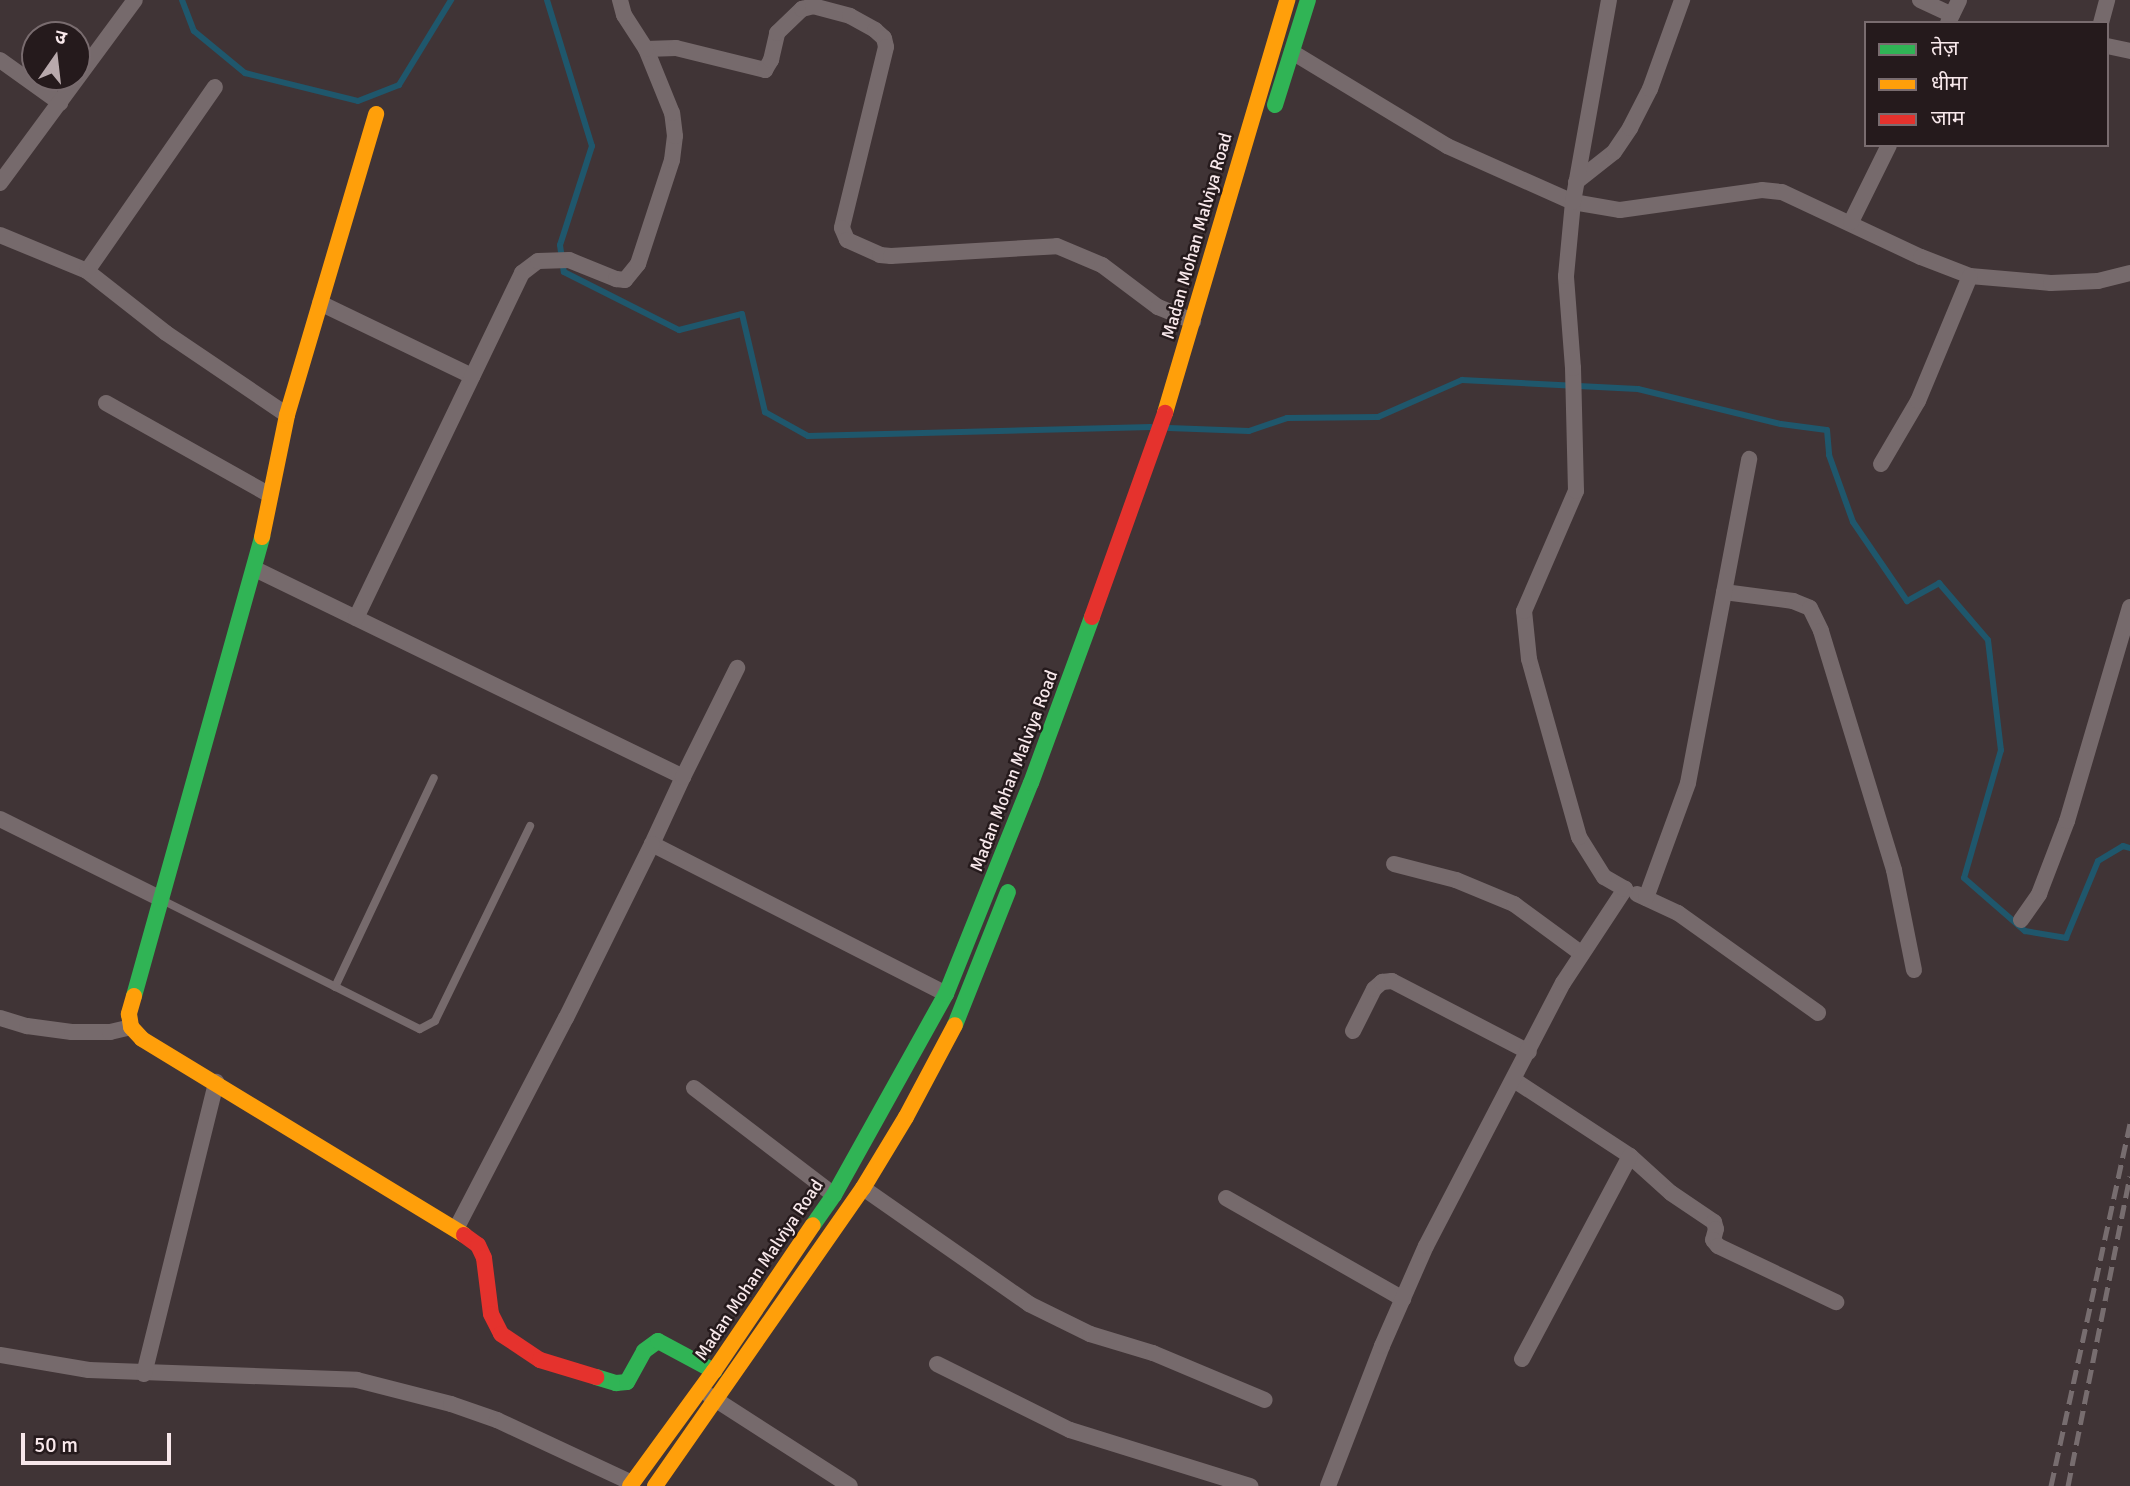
<!DOCTYPE html>
<meta charset="utf-8">
<style>
body{margin:0}
#map{position:relative;width:2130px;height:1486px;overflow:hidden;background:#403436;font-family:Signika,"Noto Sans Devanagari",sans-serif}
div>[style]{position:absolute}
.stream>*{height:6px;margin:-3px;padding:0 3px;transform-origin:3px;border-radius:3px;background:#1f576c}
.lane>*{height:8px;margin:-4px;padding:0 4px;transform-origin:4px;border-radius:4px;background:#766a6c}
.street>*{height:16px;margin:-8px;padding:0 8px;transform-origin:8px;border-radius:8px;background:#766a6c}
.fast>*{height:16px;margin:-8px;padding:0 8px;transform-origin:8px;border-radius:8px;background:#30b455}
.slow>*{height:16px;margin:-8px;padding:0 8px;transform-origin:8px;border-radius:8px;background:#ff9f0a}
.jam>*{height:16px;margin:-8px;padding:0 8px;transform-origin:8px;border-radius:8px;background:#e5322d}
.rail>*{height:5px;margin-top:-2.5px;transform-origin:0;background:repeating-linear-gradient(90deg,#776d6f 0 14px,transparent 0 21px)}
span{translate:-50% -50%;white-space:nowrap;text-align:center;line-height:1.15;-webkit-text-stroke:5px #251a1c;paint-order:stroke}
.street-label{font-size:18px;color:#f8e8eb}
.legend{position:absolute;left:1864px;top:21px;width:245px;height:126px;box-sizing:border-box;background:#251a1c;border:2px solid #796c6f;margin:0;padding:9px 12px;list-style:none;font-size:21px;color:#f8e8eb}
.legend li{display:flex;align-items:center;gap:14px;height:35px}
.legend b{width:35px;border:2px solid #796c6f}
.north{position:absolute;left:21px;top:21px;width:70px;height:70px;box-sizing:border-box;background:#251a1c;border:2px solid #796c6f;border-radius:50%;rotate:14deg;font-size:19px;font-weight:700;line-height:28px;text-align:center;color:#f8e8eb}
.north::after{content:'';display:block;margin:auto;width:24px;height:32px;background:#b8a9ac;clip-path:polygon(50% 0,100% 100%,50% 72%,0 100%)}
.scale{position:absolute;left:21px;top:1433px;width:150px;height:32px;box-sizing:border-box;border:4px solid #f8e8eb;border-top:0;padding-left:9px;font-size:21px;line-height:24px;white-space:nowrap;color:#f8e8eb;-webkit-text-stroke:5px #251a1c;paint-order:stroke}
</style>
<div id="map">
<div class="stream">
<i style="left:182px;top:0;width:33px;rotate:69deg"></i>
<i style="left:194px;top:31px;width:66px;rotate:39.5deg"></i>
<i style="left:245px;top:73px;width:116px;rotate:13.9deg"></i>
<i style="left:358px;top:101px;width:44px;rotate:-21.3deg"></i>
<i style="left:399px;top:85px;width:100px;rotate:-58.5deg"></i>
<i style="left:547px;top:0;width:153px;rotate:72.9deg"></i>
<i style="left:592px;top:146px;width:104px;rotate:107.9deg"></i>
<i style="left:560px;top:245px;width:27px;rotate:82deg"></i>
<i style="left:564px;top:272px;width:129px;rotate:26.8deg"></i>
<i style="left:679px;top:330px;width:65px;rotate:-14.3deg"></i>
<i style="left:742px;top:314px;width:101px;rotate:76.8deg"></i>
<i style="left:765px;top:412px;width:49px;rotate:29.2deg"></i>
<i style="left:808px;top:436px;width:343px;rotate:-1.5deg"></i>
<i style="left:1169px;top:428px;width:80px;rotate:2.1deg"></i>
<i style="left:1249px;top:431px;width:40px;rotate:-18.9deg"></i>
<i style="left:1287px;top:418px;width:91px;rotate:-0.6deg"></i>
<i style="left:1378px;top:417px;width:92px;rotate:-23.8deg"></i>
<i style="left:1462px;top:380px;width:176px;rotate:2.9deg"></i>
<i style="left:1638px;top:389px;width:147px;rotate:13.8deg"></i>
<i style="left:1781px;top:424px;width:46px;rotate:7.4deg"></i>
<i style="left:1827px;top:430px;width:25px;rotate:85deg"></i>
<i style="left:1829px;top:455px;width:71px;rotate:70.3deg"></i>
<i style="left:1853px;top:522px;width:96px;rotate:55.6deg"></i>
<i style="left:1907px;top:601px;width:37px;rotate:-29deg"></i>
<i style="left:1939px;top:583px;width:75px;rotate:49.3deg"></i>
<i style="left:1988px;top:640px;width:111px;rotate:83.3deg"></i>
<i style="left:2001px;top:750px;width:133px;rotate:106.1deg"></i>
<i style="left:1964px;top:878px;width:81px;rotate:41deg"></i>
<i style="left:2025px;top:931px;width:42px;rotate:9.7deg"></i>
<i style="left:2066px;top:938px;width:83px;rotate:-67.4deg"></i>
<i style="left:2098px;top:861px;width:29px;rotate:-31deg"></i>
<i style="left:2123px;top:846px;width:7px;rotate:16deg"></i>
</div>
<div class="lane">
<i style="left:164px;top:901px;width:286px;rotate:26.6deg"></i>
<i style="left:420px;top:1029px;width:17px;rotate:-28deg"></i>
<i style="left:435px;top:1021px;width:217px;rotate:-64deg"></i>
<i style="left:335px;top:987px;width:231px;rotate:-64.7deg"></i>
</div>
<div class="street">
<i style="left:1920px;top:0;width:35px;rotate:25deg"></i>
<i style="left:1948px;top:23px;width:25px;rotate:-64deg"></i>
<i style="left:2101px;top:23px;width:24px;rotate:-75deg"></i>
<i style="left:2107px;top:46px;width:24px;rotate:12deg"></i>
<i style="left:646px;top:49px;width:30px;rotate:-2deg"></i>
<i style="left:676px;top:48px;width:92px;rotate:13.9deg"></i>
<i style="left:765px;top:70px;width:12px;rotate:-59deg"></i>
<i style="left:771px;top:60px;width:28px;rotate:-77deg"></i>
<i style="left:777px;top:33px;width:35px;rotate:-44deg"></i>
<i style="left:802px;top:9px;width:11px;rotate:-15deg"></i>
<i style="left:813px;top:6px;width:38px;rotate:15deg"></i>
<i style="left:850px;top:16px;width:29px;rotate:29deg"></i>
<i style="left:875px;top:30px;width:12px;rotate:42deg"></i>
<i style="left:884px;top:38px;width:9px;rotate:77deg"></i>
<i style="left:886px;top:47px;width:186px;rotate:103.7deg"></i>
<i style="left:842px;top:228px;width:13px;rotate:67deg"></i>
<i style="left:847px;top:240px;width:36px;rotate:24deg"></i>
<i style="left:880px;top:255px;width:11px;rotate:5deg"></i>
<i style="left:891px;top:256px;width:166px;rotate:-3.4deg"></i>
<i style="left:1057px;top:246px;width:49px;rotate:22.9deg"></i>
<i style="left:1102px;top:265px;width:70px;rotate:36.9deg"></i>
<i style="left:1158px;top:307px;width:38px;rotate:22deg"></i>
<i style="left:1292px;top:52px;width:181px;rotate:31.2deg"></i>
<i style="left:1447px;top:146px;width:138px;rotate:24deg"></i>
<i style="left:1573px;top:202px;width:48px;rotate:9.7deg"></i>
<i style="left:1620px;top:210px;width:143px;rotate:-8deg"></i>
<i style="left:1762px;top:190px;width:20px;rotate:6deg"></i>
<i style="left:1782px;top:192px;width:153px;rotate:25.1deg"></i>
<i style="left:1921px;top:257px;width:53px;rotate:21.2deg"></i>
<i style="left:1970px;top:276px;width:81px;rotate:4.9deg"></i>
<i style="left:2051px;top:283px;width:47px;rotate:-2.4deg"></i>
<i style="left:2098px;top:281px;width:33px;rotate:-14deg"></i>
<i style="left:0;top:60px;width:74px;rotate:35.6deg"></i>
<i style="left:1576px;top:182px;width:48px;rotate:-38.3deg"></i>
<i style="left:1614px;top:152px;width:29px;rotate:-56deg"></i>
<i style="left:1630px;top:128px;width:44px;rotate:-62.9deg"></i>
<i style="left:1650px;top:89px;width:95px;rotate:-70.2deg"></i>
<i style="left:0;top:183px;width:227px;rotate:-53.6deg"></i>
<i style="left:1851px;top:222px;width:86px;rotate:-63.7deg"></i>
<i style="left:0;top:235px;width:94px;rotate:22.5deg"></i>
<i style="left:87px;top:271px;width:100px;rotate:38.1deg"></i>
<i style="left:166px;top:333px;width:146px;rotate:34.1deg"></i>
<i style="left:87px;top:271px;width:224px;rotate:-55.2deg"></i>
<i style="left:320px;top:303px;width:169px;rotate:25.7deg"></i>
<i style="left:106px;top:403px;width:188px;rotate:29.3deg"></i>
<i style="left:1881px;top:464px;width:73px;rotate:-59.6deg"></i>
<i style="left:1918px;top:401px;width:135px;rotate:-67.4deg"></i>
<i style="left:255px;top:569px;width:476px;rotate:25.9deg"></i>
<i style="left:683px;top:777px;width:74px;rotate:114.8deg"></i>
<i style="left:652px;top:844px;width:330px;rotate:27deg"></i>
<i style="left:1724px;top:592px;width:70px;rotate:7.4deg"></i>
<i style="left:1793px;top:601px;width:18px;rotate:22deg"></i>
<i style="left:1810px;top:608px;width:25px;rotate:64deg"></i>
<i style="left:1821px;top:631px;width:250px;rotate:73deg"></i>
<i style="left:1894px;top:870px;width:102px;rotate:78.7deg"></i>
<i style="left:356px;top:618px;width:383px;rotate:-64.3deg"></i>
<i style="left:522px;top:273px;width:20px;rotate:-37deg"></i>
<i style="left:538px;top:261px;width:31px;rotate:-2deg"></i>
<i style="left:569px;top:260px;width:51px;rotate:22deg"></i>
<i style="left:616px;top:279px;width:9px;rotate:6deg"></i>
<i style="left:625px;top:280px;width:21px;rotate:-51deg"></i>
<i style="left:638px;top:264px;width:109px;rotate:-71.9deg"></i>
<i style="left:672px;top:160px;width:24px;rotate:-83deg"></i>
<i style="left:675px;top:136px;width:23px;rotate:-97deg"></i>
<i style="left:672px;top:113px;width:69px;rotate:-112.1deg"></i>
<i style="left:646px;top:49px;width:40px;rotate:-122.9deg"></i>
<i style="left:624px;top:15px;width:16px;rotate:-105deg"></i>
<i style="left:683px;top:777px;width:122px;rotate:-63.6deg"></i>
<i style="left:0;top:819px;width:180px;rotate:26.4deg"></i>
<i style="left:1394px;top:864px;width:64px;rotate:14.5deg"></i>
<i style="left:1456px;top:880px;width:63px;rotate:22.5deg"></i>
<i style="left:1514px;top:904px;width:84px;rotate:36.3deg"></i>
<i style="left:1637px;top:894px;width:45px;rotate:24.9deg"></i>
<i style="left:1678px;top:913px;width:172px;rotate:35.5deg"></i>
<i style="left:1646px;top:898px;width:122px;rotate:-69.9deg"></i>
<i style="left:1688px;top:783px;width:330px;rotate:-79.3deg"></i>
<i style="left:2021px;top:920px;width:32px;rotate:-55deg"></i>
<i style="left:2039px;top:894px;width:78px;rotate:-69deg"></i>
<i style="left:2067px;top:821px;width:223px;rotate:-73.6deg"></i>
<i style="left:0;top:1018px;width:28px;rotate:17deg"></i>
<i style="left:27px;top:1026px;width:45px;rotate:7.6deg"></i>
<i style="left:72px;top:1032px;width:38px"></i>
<i style="left:110px;top:1032px;width:22px;rotate:-13deg"></i>
<i style="left:1353px;top:1031px;width:47px;rotate:-63.4deg"></i>
<i style="left:1374px;top:989px;width:11px;rotate:-41deg"></i>
<i style="left:1382px;top:982px;width:10px;rotate:-6deg"></i>
<i style="left:1392px;top:981px;width:154px;rotate:27.4deg"></i>
<i style="left:1514px;top:1080px;width:139px;rotate:33.2deg"></i>
<i style="left:1630px;top:1156px;width:55px;rotate:42.1deg"></i>
<i style="left:1671px;top:1193px;width:52px;rotate:34deg"></i>
<i style="left:1714px;top:1222px;width:7px;rotate:74deg"></i>
<i style="left:1716px;top:1229px;width:11px;rotate:105deg"></i>
<i style="left:1713px;top:1240px;width:8px;rotate:50deg"></i>
<i style="left:1718px;top:1246px;width:131px;rotate:25.4deg"></i>
<i style="left:694px;top:1088px;width:176px;rotate:37.4deg"></i>
<i style="left:863px;top:1188px;width:203px;rotate:34.9deg"></i>
<i style="left:1029px;top:1304px;width:68px;rotate:26.2deg"></i>
<i style="left:1090px;top:1334px;width:66px;rotate:16.8deg"></i>
<i style="left:1153px;top:1353px;width:121px;rotate:22.8deg"></i>
<i style="left:1226px;top:1198px;width:204px;rotate:29.7deg"></i>
<i style="left:456px;top:1229px;width:238px;rotate:-62.5deg"></i>
<i style="left:566px;top:1018px;width:194px;rotate:-63.7deg"></i>
<i style="left:0;top:1355px;width:90px;rotate:9.6deg"></i>
<i style="left:89px;top:1370px;width:268px;rotate:2.1deg"></i>
<i style="left:357px;top:1380px;width:97px;rotate:14.3deg"></i>
<i style="left:451px;top:1404px;width:49px;rotate:19.2deg"></i>
<i style="left:497px;top:1420px;width:149px;rotate:25deg"></i>
<i style="left:1522px;top:1359px;width:230px;rotate:-62deg"></i>
<i style="left:937px;top:1364px;width:148px;rotate:26.4deg"></i>
<i style="left:1070px;top:1430px;width:189px;rotate:17.3deg"></i>
<i style="left:144px;top:1374px;width:301px;rotate:-76.1deg"></i>
<i style="left:710px;top:1396px;width:166px;rotate:32.7deg"></i>
<i style="left:1328px;top:1486px;width:150px;rotate:-68.9deg"></i>
<i style="left:1382px;top:1346px;width:109px;rotate:-66.3deg"></i>
<i style="left:1426px;top:1246px;width:297px;rotate:-62.5deg"></i>
<i style="left:1563px;top:983px;width:113px;rotate:-56.6deg"></i>
<i style="left:1625px;top:889px;width:24px;rotate:-150deg"></i>
<i style="left:1604px;top:877px;width:47px;rotate:-122deg"></i>
<i style="left:1579px;top:837px;width:185px;rotate:-105.7deg"></i>
<i style="left:1529px;top:659px;width:48px;rotate:-95.9deg"></i>
<i style="left:1524px;top:611px;width:131px;rotate:-66.6deg"></i>
<i style="left:1576px;top:491px;width:123px;rotate:-91.4deg"></i>
<i style="left:1573px;top:368px;width:92px;rotate:-94.4deg"></i>
<i style="left:1566px;top:276px;width:74px;rotate:-84.6deg"></i>
<i style="left:1573px;top:202px;width:205px;rotate:-79.9deg"></i>
</div>
<div class="fast">
<i style="left:1275px;top:105px;width:110px;rotate:-72.6deg"></i>
<i style="left:134px;top:996px;width:477px;rotate:-74.4deg"></i>
<i style="left:955px;top:1025px;width:143px;rotate:-68.3deg"></i>
<i style="left:813px;top:1225px;width:37px;rotate:-55deg"></i>
<i style="left:834px;top:1195px;width:230px;rotate:-60.9deg"></i>
<i style="left:946px;top:994px;width:227px;rotate:-68.1deg"></i>
<i style="left:1031px;top:783px;width:177px;rotate:-69.8deg"></i>
<i style="left:596px;top:1377px;width:21px;rotate:17deg"></i>
<i style="left:616px;top:1383px;width:11px;rotate:-5deg"></i>
<i style="left:627px;top:1382px;width:35px;rotate:-61deg"></i>
<i style="left:644px;top:1351px;width:17px;rotate:-36deg"></i>
<i style="left:658px;top:1341px;width:64px;rotate:28.2deg"></i>
</div>
<div class="slow">
<i style="left:1165px;top:413px;width:431px;rotate:-73.5deg"></i>
<i style="left:262px;top:537px;width:125px;rotate:-78.4deg"></i>
<i style="left:287px;top:415px;width:314px;rotate:-73.5deg"></i>
<i style="left:134px;top:996px;width:19px;rotate:106deg"></i>
<i style="left:129px;top:1014px;width:13px;rotate:81deg"></i>
<i style="left:131px;top:1027px;width:16px;rotate:47deg"></i>
<i style="left:142px;top:1039px;width:377px;rotate:31.3deg"></i>
<i style="left:630px;top:1486px;width:142px;rotate:-53.9deg"></i>
<i style="left:714px;top:1371px;width:176px;rotate:-55.9deg"></i>
<i style="left:655px;top:1486px;width:363px;rotate:-55.1deg"></i>
<i style="left:863px;top:1188px;width:83px;rotate:-58.8deg"></i>
<i style="left:906px;top:1117px;width:104px;rotate:-62deg"></i>
</div>
<div class="jam">
<i style="left:1092px;top:617px;width:217px;rotate:-70.3deg"></i>
<i style="left:464px;top:1235px;width:17px;rotate:36deg"></i>
<i style="left:478px;top:1245px;width:14px;rotate:65deg"></i>
<i style="left:484px;top:1258px;width:56px;rotate:82.9deg"></i>
<i style="left:491px;top:1314px;width:22px;rotate:63deg"></i>
<i style="left:501px;top:1334px;width:47px;rotate:33.7deg"></i>
<i style="left:540px;top:1360px;width:59px;rotate:16.9deg"></i>
</div>
<div class="rail">
<i style="left:2051px;top:1486px;width:371px;rotate:-77.7deg"></i>
<i style="left:2068px;top:1486px;width:316px;rotate:-78.7deg"></i>
</div>
<div class="street-label">
<span style="left:1197px;top:236px;rotate:-74deg">Madan Mohan Malviya Road</span>
<span style="left:1014px;top:771px;rotate:-69deg">Madan Mohan Malviya Road</span>
<span style="left:759px;top:1270px;rotate:-56deg">Madan Mohan Malviya Road</span>
</div>
<ul class="legend">
<li><b style="height:9px;background:#30b455"></b>तेज़</li>
<li><b style="height:9px;background:#ff9f0a"></b>धीमा</li>
<li><b style="height:9px;background:#e5322d"></b>जाम</li>
</ul>
<div class="north">उ</div>
<div class="scale">50 m</div>
</div>
